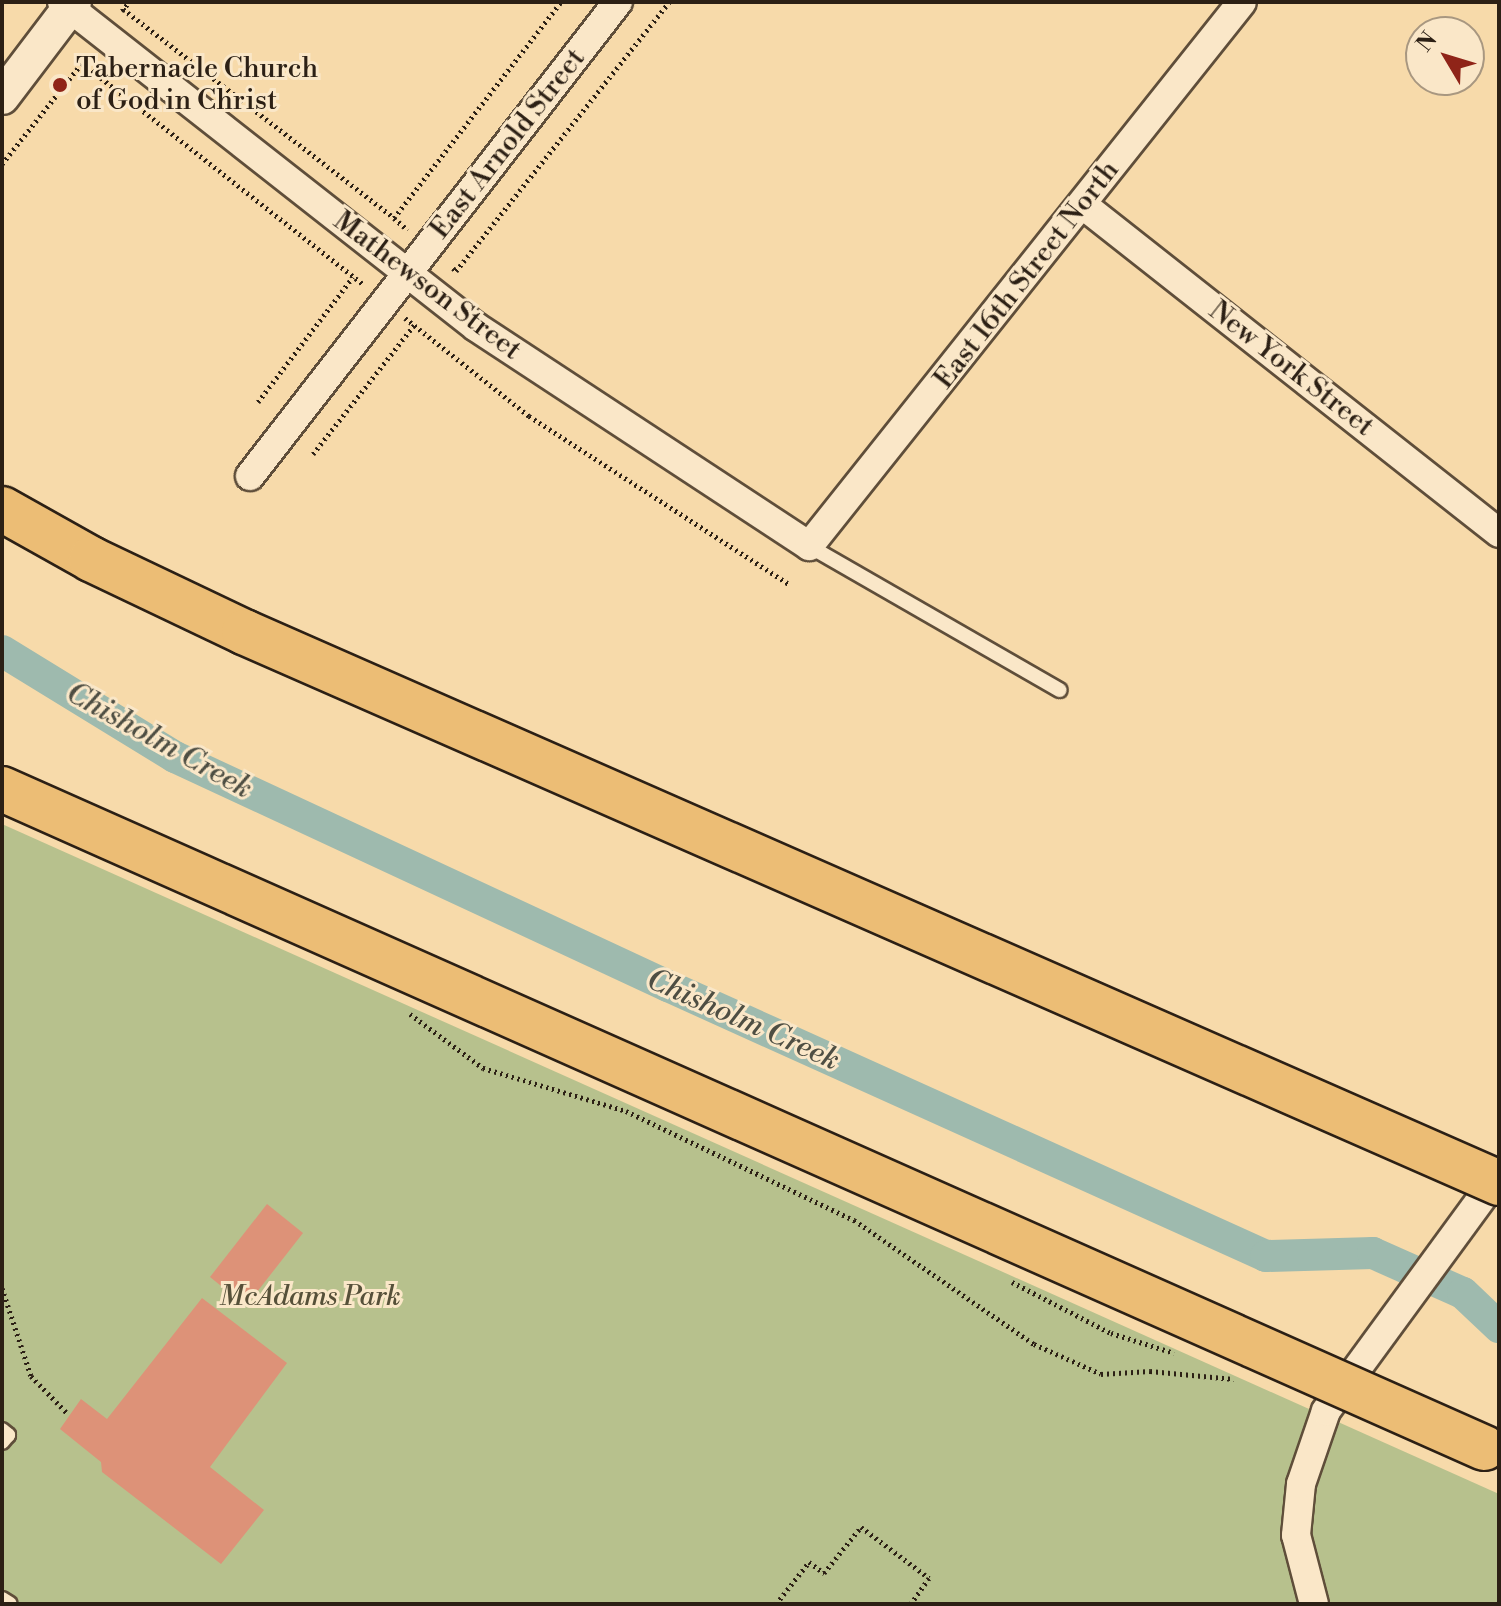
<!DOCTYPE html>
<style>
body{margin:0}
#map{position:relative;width:1501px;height:1606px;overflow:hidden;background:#f7daaa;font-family:"Libre Bodoni",serif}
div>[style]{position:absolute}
.green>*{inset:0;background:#b7c18d}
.canal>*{height:32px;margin:-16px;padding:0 16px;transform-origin:16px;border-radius:16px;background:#9ebaae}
.building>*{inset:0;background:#dd9278}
.path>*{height:5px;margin-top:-2.5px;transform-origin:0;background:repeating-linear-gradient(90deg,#2c2015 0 2px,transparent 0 6px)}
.roads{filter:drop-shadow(2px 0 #5f4e3a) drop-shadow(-2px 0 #5f4e3a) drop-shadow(0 2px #5f4e3a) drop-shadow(0 -2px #5f4e3a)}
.service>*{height:14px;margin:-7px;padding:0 7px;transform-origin:7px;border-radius:7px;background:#fae7c8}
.minor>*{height:28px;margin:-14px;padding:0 14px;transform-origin:14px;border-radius:14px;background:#fae7c8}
.tertiary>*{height:34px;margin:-17px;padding:0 17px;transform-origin:17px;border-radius:17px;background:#fae7c8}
.bridges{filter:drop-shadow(2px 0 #2c2015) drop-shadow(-2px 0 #2c2015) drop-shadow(0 2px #2c2015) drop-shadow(0 -2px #2c2015)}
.motorway-bridge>*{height:44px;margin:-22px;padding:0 22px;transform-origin:22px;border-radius:22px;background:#ecbd75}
.dots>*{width:22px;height:22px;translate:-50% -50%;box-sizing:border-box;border:4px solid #fae7c8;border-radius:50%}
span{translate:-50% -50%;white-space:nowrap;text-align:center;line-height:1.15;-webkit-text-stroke:6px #fae7c8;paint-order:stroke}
.poi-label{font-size:28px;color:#2c2015}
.left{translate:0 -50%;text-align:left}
.street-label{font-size:28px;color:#2c2015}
.park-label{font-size:28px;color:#565039;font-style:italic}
.water-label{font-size:30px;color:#4e4e43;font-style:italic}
.frame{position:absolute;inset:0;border:4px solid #2c2015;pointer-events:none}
.north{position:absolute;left:1405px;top:16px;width:80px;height:80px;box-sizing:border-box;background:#fae7c8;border:2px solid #a89780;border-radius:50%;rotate:308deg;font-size:22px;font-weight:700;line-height:32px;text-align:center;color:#2c2015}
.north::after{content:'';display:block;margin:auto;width:28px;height:36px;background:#8f2418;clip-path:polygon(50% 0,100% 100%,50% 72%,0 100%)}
</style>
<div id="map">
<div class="green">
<i style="clip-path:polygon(2px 824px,1499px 1494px,1499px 1604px,2px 1604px)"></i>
</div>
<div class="canal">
<i style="left:2px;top:651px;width:203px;rotate:31.5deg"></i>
<i style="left:175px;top:757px;width:544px;rotate:24.92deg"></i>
<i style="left:668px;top:986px;width:656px;rotate:24.3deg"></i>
<i style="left:1266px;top:1256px;width:107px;rotate:-1.6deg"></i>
<i style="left:1373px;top:1253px;width:98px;rotate:24deg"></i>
<i style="left:1463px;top:1293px;width:50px;rotate:43.4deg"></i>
</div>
<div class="building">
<i style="clip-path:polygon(267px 1204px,303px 1233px,246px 1306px,210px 1277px)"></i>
<i style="clip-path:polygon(202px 1298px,287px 1363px,210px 1467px,264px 1510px,221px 1564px,102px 1472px,101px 1462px,60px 1429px,81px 1399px,107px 1419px)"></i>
</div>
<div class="path">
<i style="left:123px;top:9px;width:342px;rotate:37.6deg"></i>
<i style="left:394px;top:218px;width:273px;rotate:-52.3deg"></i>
<i style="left:122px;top:11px;width:11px;rotate:-52deg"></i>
<i style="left:2px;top:164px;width:129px;rotate:-51.6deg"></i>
<i style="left:82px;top:63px;width:357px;rotate:38.2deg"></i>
<i style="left:394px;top:218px;width:18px;rotate:41deg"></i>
<i style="left:453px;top:268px;width:4px;rotate:45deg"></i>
<i style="left:456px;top:271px;width:343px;rotate:-51.6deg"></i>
<i style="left:405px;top:318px;width:158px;rotate:38.3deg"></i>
<i style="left:529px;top:416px;width:310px;rotate:32.9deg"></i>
<i style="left:258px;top:402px;width:157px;rotate:-52.8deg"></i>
<i style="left:313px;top:454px;width:164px;rotate:-51.9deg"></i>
<i style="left:410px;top:1014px;width:91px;rotate:36.5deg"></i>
<i style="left:483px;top:1068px;width:149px;rotate:16.7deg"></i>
<i style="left:626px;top:1111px;width:253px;rotate:25.6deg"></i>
<i style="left:854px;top:1220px;width:219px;rotate:34.6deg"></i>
<i style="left:1034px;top:1344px;width:73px;rotate:24.1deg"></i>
<i style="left:1101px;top:1374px;width:49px;rotate:-3.5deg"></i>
<i style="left:1150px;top:1371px;width:84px;rotate:5.4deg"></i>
<i style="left:1012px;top:1282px;width:111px;rotate:27.3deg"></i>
<i style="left:1111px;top:1333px;width:66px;rotate:17.6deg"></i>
<i style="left:2px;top:1288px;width:93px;rotate:71.8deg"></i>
<i style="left:31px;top:1376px;width:52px;rotate:45.8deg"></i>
<i style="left:776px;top:1604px;width:53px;rotate:-51.8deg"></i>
<i style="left:809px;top:1562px;width:19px;rotate:36deg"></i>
<i style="left:824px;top:1573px;width:59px;rotate:-51.2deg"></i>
<i style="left:861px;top:1527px;width:85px;rotate:36.9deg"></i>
<i style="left:929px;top:1578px;width:32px;rotate:125deg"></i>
</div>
<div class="roads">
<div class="service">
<i style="left:809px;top:546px;width:289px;rotate:29.9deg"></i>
<i style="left:2px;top:1430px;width:8px;rotate:40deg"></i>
<i style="left:8px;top:1435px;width:9px;rotate:131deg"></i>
<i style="left:2px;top:1599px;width:9px;rotate:32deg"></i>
</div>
<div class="minor">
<i style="left:62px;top:2px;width:526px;rotate:38.13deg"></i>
<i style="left:476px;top:327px;width:399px;rotate:33.3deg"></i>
<i style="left:809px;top:546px;width:695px;rotate:-51.48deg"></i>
<i style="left:1083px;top:205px;width:530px;rotate:38.25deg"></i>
<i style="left:250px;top:476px;width:600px;rotate:-52.18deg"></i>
<i style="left:1314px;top:1604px;width:71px;rotate:-104.6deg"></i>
<i style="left:1296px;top:1535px;width:51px;rotate:-84.4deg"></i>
<i style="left:1301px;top:1484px;width:77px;rotate:-71.1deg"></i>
<i style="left:1326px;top:1411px;width:293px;rotate:-53.8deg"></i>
</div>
<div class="tertiary">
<i style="left:2px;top:97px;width:119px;rotate:-52.8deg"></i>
</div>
</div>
<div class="bridges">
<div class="motorway-bridge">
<i style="left:2px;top:509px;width:102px;rotate:29.3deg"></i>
<i style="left:91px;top:559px;width:170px;rotate:25.5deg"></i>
<i style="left:244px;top:632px;width:1371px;rotate:23.7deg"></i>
<i style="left:2px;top:789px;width:1622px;rotate:23.97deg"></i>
</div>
</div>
<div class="dots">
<i style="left:60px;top:85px;background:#8f2418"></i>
</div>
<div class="poi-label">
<span class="left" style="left:76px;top:85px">Tabernacle Church<br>of God in Christ</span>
</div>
<div class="street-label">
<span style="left:508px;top:144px;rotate:-52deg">East Arnold Street</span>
<span style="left:1027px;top:275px;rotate:-52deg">East 16th Street North</span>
<span style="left:427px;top:286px;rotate:37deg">Mathewson Street</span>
<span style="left:1291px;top:369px;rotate:38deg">New York Street</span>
</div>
<div class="park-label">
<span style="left:310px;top:1297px">McAdams Park</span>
</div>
<div class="water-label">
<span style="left:159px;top:741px;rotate:29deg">Chisholm Creek</span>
<span style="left:743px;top:1020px;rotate:24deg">Chisholm Creek</span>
</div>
<div class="frame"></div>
<div class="north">N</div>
</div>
